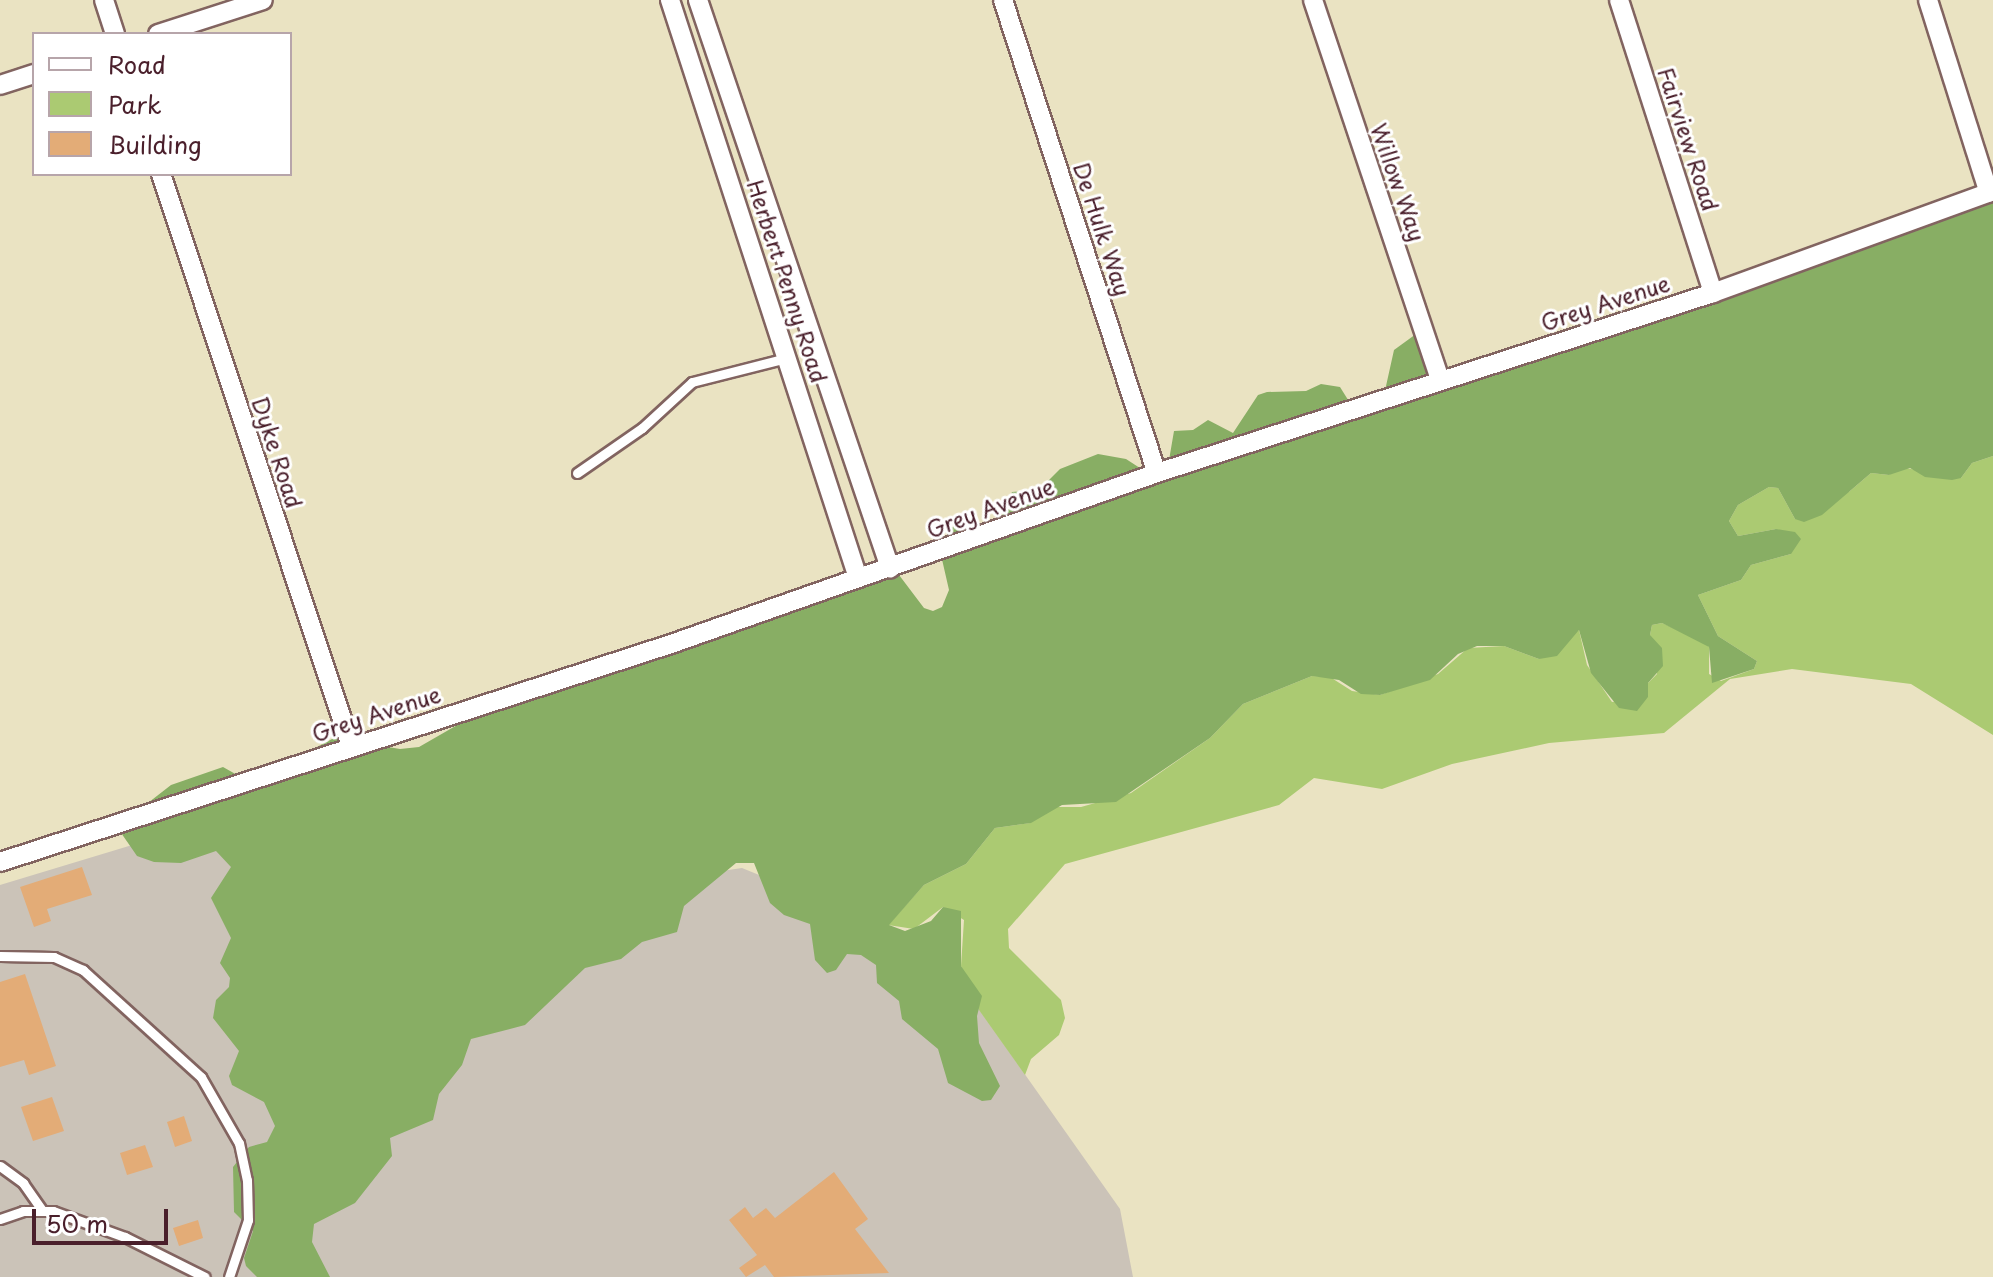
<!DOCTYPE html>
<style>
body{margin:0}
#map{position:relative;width:1993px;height:1277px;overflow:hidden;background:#eae3c2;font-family:"Playpen Sans",sans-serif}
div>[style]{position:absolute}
.industrial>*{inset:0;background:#cbc3b8}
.green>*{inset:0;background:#abca72}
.forest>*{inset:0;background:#88ae64}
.building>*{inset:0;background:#e3ac77}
.roads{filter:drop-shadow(2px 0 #826460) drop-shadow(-2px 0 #826460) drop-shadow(0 2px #826460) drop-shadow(0 -2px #826460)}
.service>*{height:9px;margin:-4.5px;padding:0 4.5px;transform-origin:4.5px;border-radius:4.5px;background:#fff}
.minor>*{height:18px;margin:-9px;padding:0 9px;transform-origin:9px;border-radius:9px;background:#fff}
span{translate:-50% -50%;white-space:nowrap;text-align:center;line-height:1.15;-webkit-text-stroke:6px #fff;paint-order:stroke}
.street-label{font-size:22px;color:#4a1f2b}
.legend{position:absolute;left:32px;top:32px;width:260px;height:144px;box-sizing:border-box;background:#fff;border:2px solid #b7a5aa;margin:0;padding:10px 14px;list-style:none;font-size:24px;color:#4a1f2b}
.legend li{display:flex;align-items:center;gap:16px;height:40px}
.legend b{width:40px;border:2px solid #b7a5aa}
.scale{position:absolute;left:32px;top:1209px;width:136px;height:36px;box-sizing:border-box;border:4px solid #4a1f2b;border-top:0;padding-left:10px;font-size:24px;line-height:28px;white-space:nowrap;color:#4a1f2b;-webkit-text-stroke:6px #fff;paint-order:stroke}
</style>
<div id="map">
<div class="industrial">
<i style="clip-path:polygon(238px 813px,482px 906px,742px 868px,935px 947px,1120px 1209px,1133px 1277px,0 1277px,0 885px)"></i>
</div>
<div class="green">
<i style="clip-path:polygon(1993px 456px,1993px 735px,1911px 684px,1792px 669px,1730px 679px,1664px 733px,1549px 743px,1452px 764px,1382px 789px,1314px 778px,1279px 805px,1065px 864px,1008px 929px,1009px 948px,1061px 1000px,1065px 1018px,1059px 1035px,1031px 1059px,1025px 1075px,979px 1010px,961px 966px,964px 920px,943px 907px,914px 929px,888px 925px,924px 885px,966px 864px,995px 828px,1030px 823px,1053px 807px,1081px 807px,1131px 793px,1210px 738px,1243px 704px,1312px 676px,1330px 677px,1352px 691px,1380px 695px,1438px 674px,1468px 648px,1504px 646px,1539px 659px,1579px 630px,1587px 665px,1612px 702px,1648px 697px,1648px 683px,1657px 674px,1650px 635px,1652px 625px,1662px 623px,1703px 641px,1709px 647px,1709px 674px,1721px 681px,1754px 669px,1757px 661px,1718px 636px,1698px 595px,1741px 580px,1751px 565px,1791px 554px,1776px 529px,1738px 536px,1729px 521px,1738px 505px,1769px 487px,1778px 488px,1795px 519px,1850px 491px,1871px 473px,1889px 475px,1900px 467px,1961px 478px,1972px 463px)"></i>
</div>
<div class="forest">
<i style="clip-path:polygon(1993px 199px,1993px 456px,1972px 463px,1961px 478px,1952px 480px,1925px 477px,1910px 468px,1889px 475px,1871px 473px,1822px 515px,1804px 522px,1795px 519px,1778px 488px,1769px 487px,1738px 505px,1729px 521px,1738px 536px,1776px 529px,1795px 532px,1801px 539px,1791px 554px,1751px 565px,1741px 580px,1698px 595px,1718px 636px,1757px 661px,1754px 669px,1712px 683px,1709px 647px,1662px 623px,1652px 625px,1650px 635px,1662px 648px,1663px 666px,1648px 683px,1648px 697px,1637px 711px,1619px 708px,1591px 673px,1579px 630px,1557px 656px,1539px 659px,1504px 646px,1477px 646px,1458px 654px,1430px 680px,1380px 695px,1361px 694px,1339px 680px,1312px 676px,1243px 704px,1210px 738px,1116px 802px,1062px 805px,1031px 823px,995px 828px,966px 864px,924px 885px,889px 925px,905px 931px,931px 921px,943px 907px,961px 911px,961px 966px,982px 996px,977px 1016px,979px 1043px,1000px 1086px,991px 1100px,982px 1101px,948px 1083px,938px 1049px,902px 1019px,899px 1001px,877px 983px,876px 965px,861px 955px,847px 954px,836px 970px,827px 973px,815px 960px,810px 924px,784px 915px,770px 903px,754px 863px,736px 863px,684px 906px,677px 932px,642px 942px,621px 959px,585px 968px,525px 1025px,471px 1039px,462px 1065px,439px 1094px,433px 1120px,390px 1138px,392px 1156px,355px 1203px,314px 1224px,312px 1242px,330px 1277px,257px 1277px,246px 1266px,244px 1258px,253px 1231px,234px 1212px,233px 1167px,249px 1147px,267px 1142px,275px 1126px,264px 1102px,232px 1085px,229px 1076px,239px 1051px,213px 1018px,216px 1000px,229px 987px,230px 978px,220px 963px,231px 938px,211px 898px,231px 867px,216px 851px,181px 863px,154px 862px,137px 856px,117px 827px,171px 785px,223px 767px,239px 776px,294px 759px,334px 738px,400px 749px,419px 747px,459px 724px,486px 716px,509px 689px,575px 664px,896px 571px,924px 608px,933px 611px,942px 607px,949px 590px,941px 555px,949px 528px,966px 522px,982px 531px,998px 525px,1012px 492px,1039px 490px,1060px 469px,1098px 454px,1126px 459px,1143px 470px,1168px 466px,1174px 431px,1193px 430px,1208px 420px,1233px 433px,1258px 395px,1267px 392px,1306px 391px,1321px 384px,1340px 387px,1350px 403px,1384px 395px,1394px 350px,1416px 334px,1446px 367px,1512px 360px,1859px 229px)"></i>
</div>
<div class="building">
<i style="clip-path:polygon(82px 867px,92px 895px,47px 909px,51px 921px,34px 927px,20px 887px)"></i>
<i style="clip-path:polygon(25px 974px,56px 1066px,29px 1075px,24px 1060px,0 1067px,0 982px)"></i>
<i style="clip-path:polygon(52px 1097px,64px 1131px,33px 1141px,21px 1107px)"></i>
<i style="clip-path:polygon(184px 1116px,192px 1141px,175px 1147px,167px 1122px)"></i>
<i style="clip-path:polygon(145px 1145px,153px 1167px,127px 1175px,120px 1153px)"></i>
<i style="clip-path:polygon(834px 1172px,868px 1219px,855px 1229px,889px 1273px,774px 1277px,765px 1265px,746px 1277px,739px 1268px,757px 1255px,729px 1220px,745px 1207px,753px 1218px,766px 1208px,775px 1218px)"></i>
<i style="clip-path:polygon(198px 1220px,203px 1238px,179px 1246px,173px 1228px)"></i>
</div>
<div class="roads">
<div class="service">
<i style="left:577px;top:473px;width:79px;rotate:-34.7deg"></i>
<i style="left:642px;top:428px;width:68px;rotate:-42.6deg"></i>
<i style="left:692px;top:382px;width:97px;rotate:-14.3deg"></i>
<i style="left:0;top:956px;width:54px;rotate:1.1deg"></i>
<i style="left:54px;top:957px;width:32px;rotate:24deg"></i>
<i style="left:83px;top:970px;width:159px;rotate:42.2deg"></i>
<i style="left:201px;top:1077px;width:76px;rotate:60.1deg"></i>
<i style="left:239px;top:1143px;width:38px;rotate:78deg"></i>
<i style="left:247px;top:1180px;width:40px;rotate:88.6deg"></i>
<i style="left:248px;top:1220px;width:60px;rotate:108.4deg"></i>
<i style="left:0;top:1166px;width:29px;rotate:36deg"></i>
<i style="left:23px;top:1183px;width:33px;rotate:55deg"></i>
<i style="left:0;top:1219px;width:24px;rotate:-19deg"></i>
<i style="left:23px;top:1211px;width:30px"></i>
<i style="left:53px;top:1211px;width:77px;rotate:19.9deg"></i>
<i style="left:125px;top:1237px;width:89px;rotate:26.6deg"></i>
</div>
<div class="minor">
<i style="left:104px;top:0;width:36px;rotate:72deg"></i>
<i style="left:670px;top:0;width:608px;rotate:71.98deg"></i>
<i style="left:698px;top:0;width:600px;rotate:71.32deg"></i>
<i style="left:1003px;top:0;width:497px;rotate:72deg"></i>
<i style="left:1313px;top:0;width:400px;rotate:71.5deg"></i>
<i style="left:1619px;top:0;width:308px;rotate:72.2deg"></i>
<i style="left:1928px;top:0;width:202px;rotate:72.5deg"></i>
<i style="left:158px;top:34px;width:110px;rotate:-17.9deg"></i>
<i style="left:0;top:85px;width:36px;rotate:-18deg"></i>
<i style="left:161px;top:174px;width:603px;rotate:71.63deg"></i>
<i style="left:0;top:862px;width:706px;rotate:-18deg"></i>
<i style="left:671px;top:644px;width:515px;rotate:-19.38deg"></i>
<i style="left:1157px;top:473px;width:584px;rotate:-17.94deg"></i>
<i style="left:1713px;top:293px;width:298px;rotate:-20deg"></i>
</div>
</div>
<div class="street-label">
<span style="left:1689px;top:139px;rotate:72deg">Fairview Road</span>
<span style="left:1399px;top:182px;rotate:71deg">Willow Way</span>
<span style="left:1103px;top:229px;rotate:72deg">De Hulk Way</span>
<span style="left:788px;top:281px;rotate:72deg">Herbert Penny Road</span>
<span style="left:1605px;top:302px;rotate:-18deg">Grey Avenue</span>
<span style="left:278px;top:452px;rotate:72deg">Dyke Road</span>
<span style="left:990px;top:507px;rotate:-20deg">Grey Avenue</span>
<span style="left:376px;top:713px;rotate:-18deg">Grey Avenue</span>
</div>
<ul class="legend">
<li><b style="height:10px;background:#fff"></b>Road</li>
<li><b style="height:22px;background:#abca72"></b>Park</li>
<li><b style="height:22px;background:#e3ac77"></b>Building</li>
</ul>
<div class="scale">50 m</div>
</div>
